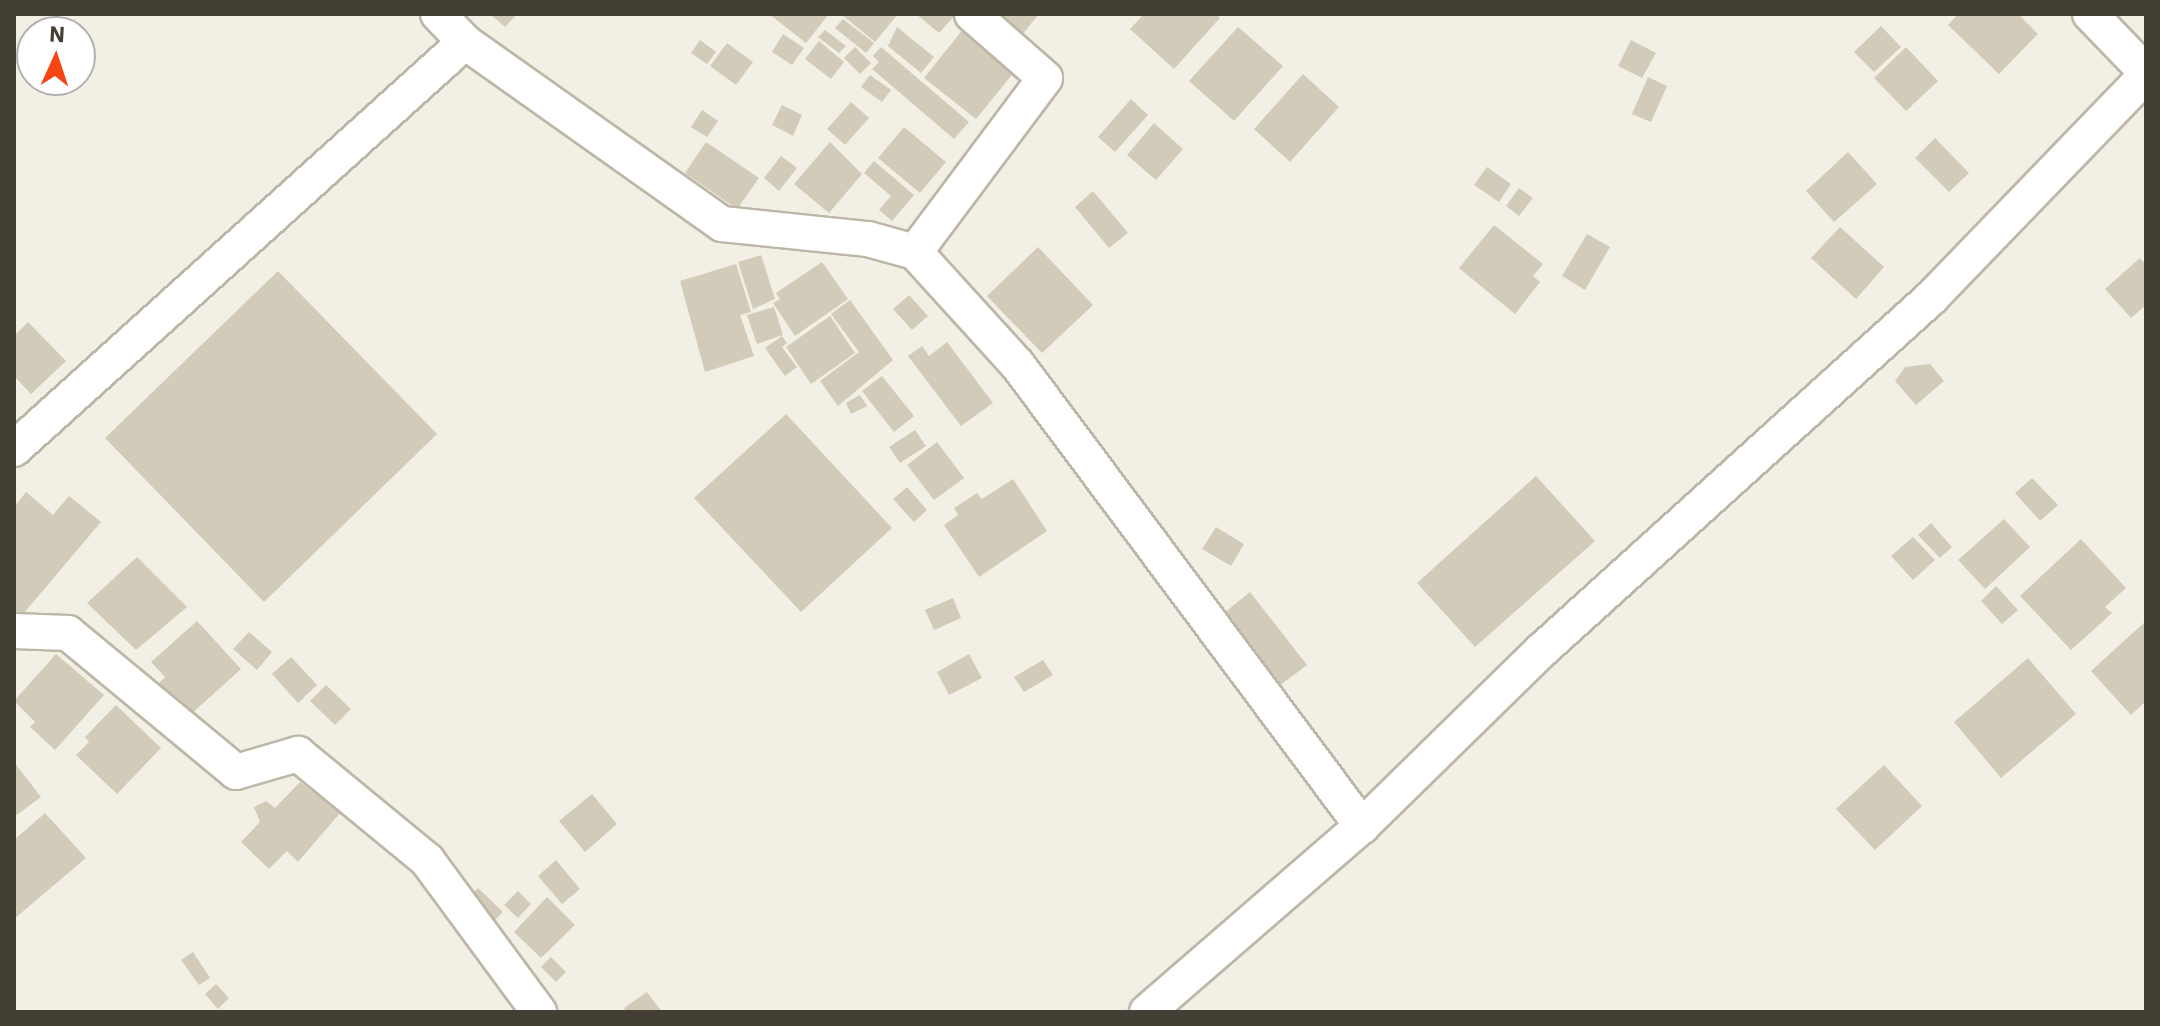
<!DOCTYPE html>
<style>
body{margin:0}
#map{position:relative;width:2160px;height:1026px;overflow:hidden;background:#f2efe4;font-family:"IBM Plex Sans",sans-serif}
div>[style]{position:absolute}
.building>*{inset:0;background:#d3cbba}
.roads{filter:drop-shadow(2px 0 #bdb7a7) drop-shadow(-2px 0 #bdb7a7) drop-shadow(0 2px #bdb7a7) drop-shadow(0 -2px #bdb7a7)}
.minor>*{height:34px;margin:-17px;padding:0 17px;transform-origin:17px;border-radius:17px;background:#fff}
span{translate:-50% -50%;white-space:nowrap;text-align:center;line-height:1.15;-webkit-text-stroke:6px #fff;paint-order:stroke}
.frame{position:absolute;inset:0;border:16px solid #443f34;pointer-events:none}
.north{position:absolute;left:16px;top:16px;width:80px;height:80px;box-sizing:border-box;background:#fff;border:2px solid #b4b2ae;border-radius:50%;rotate:3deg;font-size:22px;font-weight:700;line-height:32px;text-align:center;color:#443f34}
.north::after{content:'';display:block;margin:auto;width:28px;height:36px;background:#f74616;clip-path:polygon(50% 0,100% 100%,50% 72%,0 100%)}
</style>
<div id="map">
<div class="building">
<i style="clip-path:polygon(490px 14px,517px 14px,505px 27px)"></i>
<i style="clip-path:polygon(769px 14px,829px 14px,806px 43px)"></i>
<i style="clip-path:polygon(841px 14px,898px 14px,875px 42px)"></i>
<i style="clip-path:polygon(916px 14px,956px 14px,939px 33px)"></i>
<i style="clip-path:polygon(994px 14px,1039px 14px,1020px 37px)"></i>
<i style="clip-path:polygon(1144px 14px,1216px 14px,1220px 18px,1174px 69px,1130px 29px)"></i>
<i style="clip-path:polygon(1958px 14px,2018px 14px,2038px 34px,1999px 74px,1948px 25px)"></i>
<i style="clip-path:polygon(843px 19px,874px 43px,866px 53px,835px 28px)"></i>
<i style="clip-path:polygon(1881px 26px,1901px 47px,1874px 72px,1854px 52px)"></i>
<i style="clip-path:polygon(897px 27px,934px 57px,921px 73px,888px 46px)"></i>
<i style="clip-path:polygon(1238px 27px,1283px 66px,1234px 121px,1189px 81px)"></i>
<i style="clip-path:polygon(964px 28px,1016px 70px,976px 119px,924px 78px)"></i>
<i style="clip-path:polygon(825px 30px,846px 46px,839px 53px,818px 37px)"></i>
<i style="clip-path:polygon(783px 34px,804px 48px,792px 65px,772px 52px)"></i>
<i style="clip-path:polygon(700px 40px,716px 52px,707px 64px,691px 53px)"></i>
<i style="clip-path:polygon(1631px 40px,1656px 53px,1642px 78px,1618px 66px)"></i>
<i style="clip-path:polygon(819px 41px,844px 62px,831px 79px,805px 59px)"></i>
<i style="clip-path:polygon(727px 43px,753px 62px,736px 85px,710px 66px)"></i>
<i style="clip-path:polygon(855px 47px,871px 63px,860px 74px,844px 58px)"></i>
<i style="clip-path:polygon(881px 47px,969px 122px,954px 139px,872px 69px,879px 62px,873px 56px)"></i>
<i style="clip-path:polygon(1906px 47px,1938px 81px,1906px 111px,1874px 78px)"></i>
<i style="clip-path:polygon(1303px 74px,1339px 107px,1290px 162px,1254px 129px)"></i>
<i style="clip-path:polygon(870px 75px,891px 90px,882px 102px,861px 87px)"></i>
<i style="clip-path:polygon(1648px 77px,1667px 86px,1651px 122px,1632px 114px)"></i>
<i style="clip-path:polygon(1131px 99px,1148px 115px,1115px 152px,1098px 137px)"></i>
<i style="clip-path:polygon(851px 102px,869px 118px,845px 145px,827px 129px)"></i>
<i style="clip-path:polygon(782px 105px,802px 115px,793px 136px,772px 125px)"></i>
<i style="clip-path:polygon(702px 110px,718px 121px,707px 137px,691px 127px)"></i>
<i style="clip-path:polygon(1154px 123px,1183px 149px,1156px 180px,1127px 155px)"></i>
<i style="clip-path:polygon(904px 127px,946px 162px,920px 193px,878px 158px)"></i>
<i style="clip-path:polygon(1935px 138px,1969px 173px,1949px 192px,1915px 158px)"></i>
<i style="clip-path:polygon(706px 142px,759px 178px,737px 209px,685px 173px)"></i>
<i style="clip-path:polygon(830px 142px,862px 174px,829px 213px,794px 184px)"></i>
<i style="clip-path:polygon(1848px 152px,1877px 184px,1834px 222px,1806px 191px)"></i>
<i style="clip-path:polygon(781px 156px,797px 168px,779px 191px,764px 178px)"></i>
<i style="clip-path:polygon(874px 161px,914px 195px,892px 221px,879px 210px,891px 196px,864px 173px)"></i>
<i style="clip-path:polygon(1487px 167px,1511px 184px,1499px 202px,1474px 185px)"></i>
<i style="clip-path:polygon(1519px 188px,1533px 198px,1519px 216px,1506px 206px)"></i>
<i style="clip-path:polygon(1093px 191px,1128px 233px,1109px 248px,1075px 207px)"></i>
<i style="clip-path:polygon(1494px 225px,1543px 264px,1533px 276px,1540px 282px,1515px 314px,1459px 268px)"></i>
<i style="clip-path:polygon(1840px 227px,1884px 267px,1856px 299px,1811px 258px)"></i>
<i style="clip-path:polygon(1587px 234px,1610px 247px,1585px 290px,1562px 276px)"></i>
<i style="clip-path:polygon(1038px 247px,1093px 305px,1042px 353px,987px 296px)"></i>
<i style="clip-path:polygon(761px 255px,775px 299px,753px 309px,738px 262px)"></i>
<i style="clip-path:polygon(2140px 258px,2146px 265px,2146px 305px,2131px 318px,2105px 289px)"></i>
<i style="clip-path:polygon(822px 262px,848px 299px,795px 336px,773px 303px,780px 299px,776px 293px)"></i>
<i style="clip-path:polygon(736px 264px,751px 312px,740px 315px,754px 356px,705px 372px,680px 281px)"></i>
<i style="clip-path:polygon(278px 271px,437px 434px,264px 602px,105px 438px)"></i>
<i style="clip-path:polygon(909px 295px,928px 316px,912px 330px,893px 309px)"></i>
<i style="clip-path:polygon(850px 300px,893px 360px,838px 406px,820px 381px,859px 352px,831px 314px)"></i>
<i style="clip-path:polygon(774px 307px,783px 335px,757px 344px,747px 315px)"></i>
<i style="clip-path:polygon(830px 316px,855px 353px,811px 384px,786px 347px)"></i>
<i style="clip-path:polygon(28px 322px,66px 361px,31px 394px,14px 376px,14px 336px)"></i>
<i style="clip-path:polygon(782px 336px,787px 343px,782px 347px,797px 367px,785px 376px,765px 348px)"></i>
<i style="clip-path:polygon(947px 342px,993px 403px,961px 426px,908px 356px,922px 346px,929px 356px)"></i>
<i style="clip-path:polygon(1930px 364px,1944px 381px,1916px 405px,1895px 381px,1905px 367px)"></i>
<i style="clip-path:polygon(882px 376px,914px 416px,894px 432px,862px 391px)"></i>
<i style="clip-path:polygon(860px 395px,867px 406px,851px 414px,846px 403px)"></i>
<i style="clip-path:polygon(786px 414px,892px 528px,801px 612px,694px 498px)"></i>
<i style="clip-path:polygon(915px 430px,926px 446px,900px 463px,889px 447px)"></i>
<i style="clip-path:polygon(937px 442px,964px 478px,934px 500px,907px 465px)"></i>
<i style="clip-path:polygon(1536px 476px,1595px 541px,1475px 647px,1417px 583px)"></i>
<i style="clip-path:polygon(2032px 478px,2058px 505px,2040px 521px,2015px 493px)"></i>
<i style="clip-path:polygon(1013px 479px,1047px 531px,979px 577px,944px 525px,958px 515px,954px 508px,977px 493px,982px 499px)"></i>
<i style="clip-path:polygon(907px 487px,927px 510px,914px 522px,893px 499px)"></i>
<i style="clip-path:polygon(26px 492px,53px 515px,69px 496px,101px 522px,18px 620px,14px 617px,14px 507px)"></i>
<i style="clip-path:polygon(2004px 519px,2030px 547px,1985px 589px,1958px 560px)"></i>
<i style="clip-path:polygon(1931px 523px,1952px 547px,1940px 558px,1918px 535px)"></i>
<i style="clip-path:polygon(1216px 527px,1244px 544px,1231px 566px,1202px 549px)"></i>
<i style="clip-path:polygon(1913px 537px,1935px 560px,1913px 580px,1891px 556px)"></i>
<i style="clip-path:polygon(2081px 539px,2126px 588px,2105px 607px,2112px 613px,2071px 650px,2020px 596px)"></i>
<i style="clip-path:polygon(137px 557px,187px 607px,136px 650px,87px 603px)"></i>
<i style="clip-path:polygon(1996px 586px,2018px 610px,2002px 624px,1981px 601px)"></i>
<i style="clip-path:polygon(1250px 592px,1307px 665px,1275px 689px,1219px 617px)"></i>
<i style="clip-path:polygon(953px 598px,961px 618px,934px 630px,925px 610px)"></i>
<i style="clip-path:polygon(197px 621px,241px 669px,189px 716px,159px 683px,165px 677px,151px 662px)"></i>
<i style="clip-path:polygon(2146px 621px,2146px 701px,2131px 715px,2091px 671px)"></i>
<i style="clip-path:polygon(249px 632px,272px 652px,257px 670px,233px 649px)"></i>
<i style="clip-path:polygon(56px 654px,104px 695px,55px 750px,30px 727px,35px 722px,14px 701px)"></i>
<i style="clip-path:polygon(969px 654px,982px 678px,949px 695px,937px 672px)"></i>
<i style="clip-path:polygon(291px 657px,317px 685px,298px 703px,272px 674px)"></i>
<i style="clip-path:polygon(2028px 658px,2076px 714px,2001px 778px,1954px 722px)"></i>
<i style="clip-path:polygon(1043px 660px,1053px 675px,1024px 692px,1014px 677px)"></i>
<i style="clip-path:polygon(326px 685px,351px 709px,335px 725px,310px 701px)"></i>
<i style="clip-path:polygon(116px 705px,161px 748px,117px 794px,76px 755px,89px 742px,85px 737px)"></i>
<i style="clip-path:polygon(14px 762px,41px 797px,14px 817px)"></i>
<i style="clip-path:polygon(1884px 765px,1922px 806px,1875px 850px,1836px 809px)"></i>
<i style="clip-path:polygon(300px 782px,340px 813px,298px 862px,287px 851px,269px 869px,241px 842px,260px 822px,254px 807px,266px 801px,275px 808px)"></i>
<i style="clip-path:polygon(592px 794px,617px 824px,585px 852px,559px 821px)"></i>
<i style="clip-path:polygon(45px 813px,86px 858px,14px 919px,14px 840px)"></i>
<i style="clip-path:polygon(556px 860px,580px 889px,562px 904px,538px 876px)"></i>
<i style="clip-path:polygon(478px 888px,503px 912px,495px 920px,470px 896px)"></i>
<i style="clip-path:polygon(518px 891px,531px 904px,518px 918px,504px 905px)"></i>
<i style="clip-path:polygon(547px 897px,575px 925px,541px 958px,514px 932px)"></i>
<i style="clip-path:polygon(193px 952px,210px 978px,199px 985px,181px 960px)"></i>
<i style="clip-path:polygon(551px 957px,566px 972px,556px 982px,541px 967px)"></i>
<i style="clip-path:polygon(216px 984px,229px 998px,218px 1009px,205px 994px)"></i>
<i style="clip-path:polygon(647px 992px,662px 1012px,627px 1012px,624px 1008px)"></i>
</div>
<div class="roads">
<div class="minor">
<i style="left:438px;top:14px;width:39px;rotate:46deg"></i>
<i style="left:465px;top:42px;width:315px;rotate:35.3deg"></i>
<i style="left:722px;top:224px;width:147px;rotate:5.9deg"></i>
<i style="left:868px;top:239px;width:49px;rotate:15.5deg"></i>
<i style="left:915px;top:252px;width:151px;rotate:47.7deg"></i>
<i style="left:1017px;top:364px;width:577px;rotate:53.25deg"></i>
<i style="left:2090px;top:14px;width:81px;rotate:46deg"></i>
<i style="left:915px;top:252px;width:217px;rotate:-53.2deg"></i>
<i style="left:1045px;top:78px;width:97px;rotate:-138.8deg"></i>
<i style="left:14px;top:449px;width:607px;rotate:-42.06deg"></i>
<i style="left:14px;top:631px;width:54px;rotate:2.1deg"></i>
<i style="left:68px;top:633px;width:218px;rotate:39.6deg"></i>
<i style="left:236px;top:772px;width:65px;rotate:-16.2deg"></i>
<i style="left:298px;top:754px;width:167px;rotate:39.4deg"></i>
<i style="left:427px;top:860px;width:189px;rotate:53.6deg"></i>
<i style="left:1147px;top:1012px;width:284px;rotate:-40.9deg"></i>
<i style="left:1362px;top:826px;width:252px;rotate:-44.4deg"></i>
<i style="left:1542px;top:650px;width:525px;rotate:-42.14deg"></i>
<i style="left:1931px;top:298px;width:310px;rotate:-46deg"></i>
</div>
</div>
<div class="frame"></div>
<div class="north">N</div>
</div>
